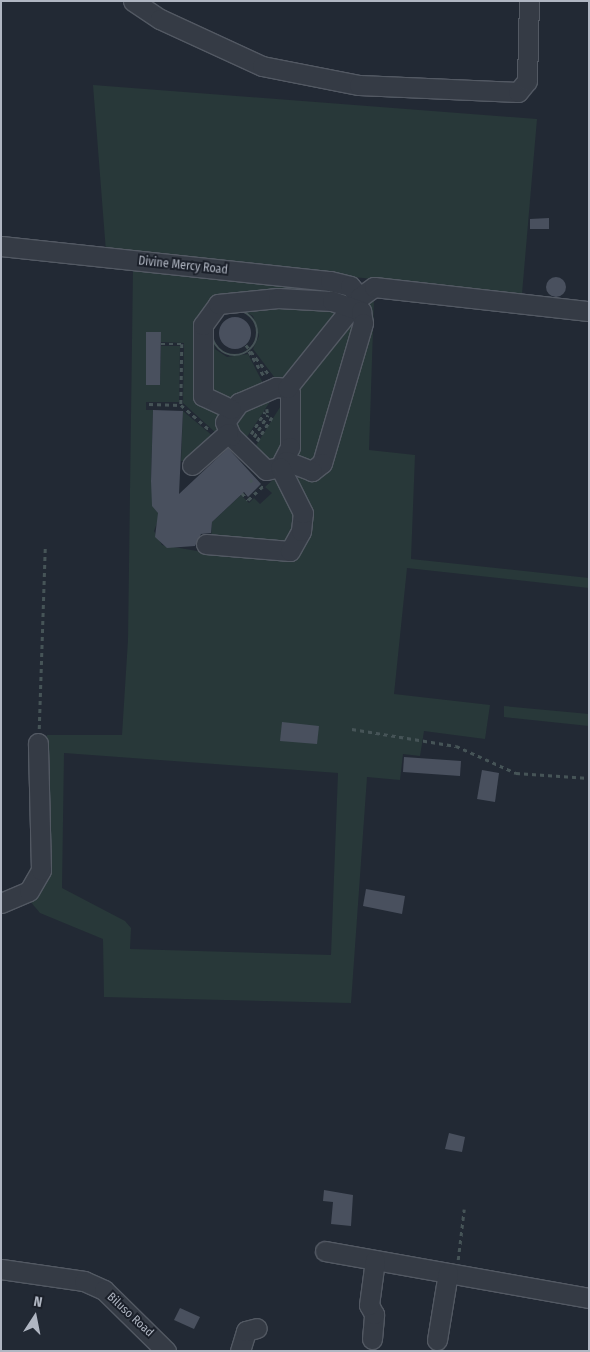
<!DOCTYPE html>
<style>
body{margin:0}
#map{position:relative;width:590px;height:1352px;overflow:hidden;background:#222934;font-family:"Fira Sans Condensed",sans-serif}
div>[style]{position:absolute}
.green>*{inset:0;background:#283839}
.building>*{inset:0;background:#49505e}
.round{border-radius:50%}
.path>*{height:2.5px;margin-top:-1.25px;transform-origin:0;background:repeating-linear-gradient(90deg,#465457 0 4px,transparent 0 8px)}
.path>.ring{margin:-1.25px;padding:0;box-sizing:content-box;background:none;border:2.5px solid #465457;border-radius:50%}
.roads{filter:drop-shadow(1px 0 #535963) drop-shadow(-1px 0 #535963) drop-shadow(0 1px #535963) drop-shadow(0 -1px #535963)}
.minor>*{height:19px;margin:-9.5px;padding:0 9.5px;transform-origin:9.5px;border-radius:9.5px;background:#353b45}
span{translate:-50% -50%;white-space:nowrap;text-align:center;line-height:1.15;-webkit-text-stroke:4px #1b202a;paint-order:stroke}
.street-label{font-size:12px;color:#b0b6c2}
.frame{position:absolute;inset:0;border:2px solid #b0b6c2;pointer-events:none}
.north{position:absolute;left:10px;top:1292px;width:50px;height:50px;-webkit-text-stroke:4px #1b202a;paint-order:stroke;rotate:11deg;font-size:14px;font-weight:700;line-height:20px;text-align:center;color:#b0b6c2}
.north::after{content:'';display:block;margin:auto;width:18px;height:22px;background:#b0b6c2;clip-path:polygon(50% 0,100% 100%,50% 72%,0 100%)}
</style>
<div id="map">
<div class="green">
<i style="clip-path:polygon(93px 85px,537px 119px,522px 294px,106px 252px)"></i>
<i style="clip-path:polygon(evenodd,133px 267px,315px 286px,352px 295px,292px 375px,278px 382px,253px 349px,259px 336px,253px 316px,241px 309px,227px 309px,211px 322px,215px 349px,227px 357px,248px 354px,264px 385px,217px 434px,183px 403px,184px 343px,161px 342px,146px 385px,160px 385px,161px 346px,180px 346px,179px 402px,146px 402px,146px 410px,153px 410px,151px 480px,160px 515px,154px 531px,162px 545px,203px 552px,302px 542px,286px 470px,298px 388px,370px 293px,374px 299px,369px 450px,415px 455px,411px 559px,589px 578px,589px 588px,407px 568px,394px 694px,490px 705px,485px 739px,424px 731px,420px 756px,403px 754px,400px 780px,367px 777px,351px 1003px,104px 997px,103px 939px,40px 913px,19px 888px,31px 873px,47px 735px,122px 735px,128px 640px,133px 267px,64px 753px,338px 773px,331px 955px,130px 949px,131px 928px,125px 921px,62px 888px,64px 753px)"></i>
<i style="clip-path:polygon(273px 397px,271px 400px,245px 440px,233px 416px)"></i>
<i style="clip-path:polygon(282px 404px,284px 444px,273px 464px,253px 450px)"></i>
<i style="clip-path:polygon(183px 411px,214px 437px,186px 461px,181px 461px)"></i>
<i style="clip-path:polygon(278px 475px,298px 513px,290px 543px,211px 540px,212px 522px,241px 495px,249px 503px,254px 498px,260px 504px,272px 493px,265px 487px)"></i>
<i style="clip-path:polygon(504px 706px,589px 714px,589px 726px,504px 717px)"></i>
</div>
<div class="building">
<i style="clip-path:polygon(549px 218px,549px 229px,530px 229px,530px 219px)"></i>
<i class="round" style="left:546px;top:277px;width:20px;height:20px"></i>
<i class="round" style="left:219px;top:317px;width:32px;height:32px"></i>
<i style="clip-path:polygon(146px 332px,161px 332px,160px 385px,146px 385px)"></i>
<i style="clip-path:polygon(153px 410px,183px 411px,179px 494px,228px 448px,261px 484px,248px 497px,244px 492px,212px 522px,211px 533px,201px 534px,195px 546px,167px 548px,155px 537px,158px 513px,152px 506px,151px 481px)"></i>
<i style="clip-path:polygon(282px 722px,319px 726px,317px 744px,280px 741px)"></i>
<i style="clip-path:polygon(404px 757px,461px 761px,460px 776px,403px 772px)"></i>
<i style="clip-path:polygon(482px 770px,499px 773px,495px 802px,477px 799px)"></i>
<i style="clip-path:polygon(366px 889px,405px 896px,402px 914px,363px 906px)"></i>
<i style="clip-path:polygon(449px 1133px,465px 1137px,462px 1152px,445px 1149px)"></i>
<i style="clip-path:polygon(324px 1190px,353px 1195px,351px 1226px,331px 1224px,333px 1202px,323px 1201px)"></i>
<i style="clip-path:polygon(180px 1308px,200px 1317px,194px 1329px,174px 1320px)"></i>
</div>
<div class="path">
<i class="ring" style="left:212px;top:310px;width:43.5px;height:43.5px"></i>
<i style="left:161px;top:344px;width:21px"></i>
<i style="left:182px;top:344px;width:61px;rotate:90.9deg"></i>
<i style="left:246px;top:345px;width:37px;rotate:52deg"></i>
<i style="left:249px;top:351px;width:29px;rotate:59deg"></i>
<i style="left:149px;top:404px;width:32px;rotate:2deg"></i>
<i style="left:181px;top:405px;width:38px;rotate:41deg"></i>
<i style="left:267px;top:409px;width:6px;rotate:81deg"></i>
<i style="left:251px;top:434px;width:26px;rotate:-58deg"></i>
<i style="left:254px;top:437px;width:26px;rotate:-58deg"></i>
<i style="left:257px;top:441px;width:28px;rotate:-58deg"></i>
<i style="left:250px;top:479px;width:5px;rotate:53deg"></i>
<i style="left:242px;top:493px;width:9px;rotate:49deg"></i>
<i style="left:248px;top:500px;width:22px;rotate:-43deg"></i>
<i style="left:39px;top:729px;width:183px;rotate:-88.1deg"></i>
<i style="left:352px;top:729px;width:105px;rotate:9.3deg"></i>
<i style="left:456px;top:746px;width:66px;rotate:24.2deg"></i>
<i style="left:516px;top:773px;width:73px;rotate:3.9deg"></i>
<i style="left:458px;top:1260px;width:51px;rotate:-83.3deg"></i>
</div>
<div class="roads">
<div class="minor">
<i style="left:133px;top:1px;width:32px;rotate:34deg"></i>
<i style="left:160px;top:19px;width:112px;rotate:24.7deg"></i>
<i style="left:262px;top:66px;width:99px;rotate:11.1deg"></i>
<i style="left:359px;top:85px;width:159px;rotate:2.5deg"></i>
<i style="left:518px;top:92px;width:14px;rotate:-51deg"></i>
<i style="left:527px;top:81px;width:80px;rotate:-88.6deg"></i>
<i style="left:1px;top:246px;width:331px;rotate:6.1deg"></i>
<i style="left:330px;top:281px;width:21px;rotate:14deg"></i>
<i style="left:350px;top:286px;width:15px;rotate:48deg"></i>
<i style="left:276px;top:387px;width:11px;rotate:5deg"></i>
<i style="left:287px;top:388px;width:6px;rotate:59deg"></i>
<i style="left:290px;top:393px;width:54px;rotate:90deg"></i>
<i style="left:290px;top:447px;width:22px;rotate:117deg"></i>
<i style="left:280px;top:467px;width:14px;rotate:168deg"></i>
<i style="left:266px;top:470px;width:49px;rotate:-135.8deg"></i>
<i style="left:231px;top:436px;width:15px;rotate:-113deg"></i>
<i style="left:225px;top:422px;width:24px;rotate:-54deg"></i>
<i style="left:239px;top:403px;width:40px;rotate:-23.4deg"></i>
<i style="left:287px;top:388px;width:117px;rotate:-51.3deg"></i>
<i style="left:360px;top:297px;width:17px;rotate:-36deg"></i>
<i style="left:374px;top:287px;width:216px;rotate:6.4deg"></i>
<i style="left:231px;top:409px;width:31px;rotate:-155deg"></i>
<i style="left:203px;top:396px;width:71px;rotate:-90deg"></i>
<i style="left:203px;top:325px;width:26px;rotate:-54deg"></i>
<i style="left:218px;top:304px;width:60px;rotate:-5.7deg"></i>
<i style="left:278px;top:298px;width:54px;rotate:3.2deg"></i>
<i style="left:332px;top:301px;width:31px;rotate:19deg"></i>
<i style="left:361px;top:311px;width:12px;rotate:81deg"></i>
<i style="left:363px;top:323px;width:146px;rotate:106.3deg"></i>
<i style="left:322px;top:463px;width:13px;rotate:141deg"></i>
<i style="left:312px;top:471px;width:28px;rotate:-159deg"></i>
<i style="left:192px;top:465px;width:48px;rotate:-41.6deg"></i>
<i style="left:206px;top:544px;width:84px;rotate:4.8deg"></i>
<i style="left:290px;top:551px;width:23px;rotate:-61deg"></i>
<i style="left:301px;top:531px;width:18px;rotate:-84deg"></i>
<i style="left:303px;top:513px;width:51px;rotate:-116.6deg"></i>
<i style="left:1px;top:903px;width:30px;rotate:-23deg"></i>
<i style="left:29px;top:891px;width:24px;rotate:-60deg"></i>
<i style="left:41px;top:870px;width:127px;rotate:-91.4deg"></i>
<i style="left:325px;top:1251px;width:268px;rotate:10.1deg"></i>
<i style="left:1px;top:1269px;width:84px;rotate:8.2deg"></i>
<i style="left:84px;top:1281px;width:22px;rotate:24deg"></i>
<i style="left:104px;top:1290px;width:87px;rotate:44.5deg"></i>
<i style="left:372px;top:1339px;width:25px;rotate:-85deg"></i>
<i style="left:374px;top:1314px;width:10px;rotate:-119deg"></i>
<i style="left:369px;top:1305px;width:45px;rotate:-82.4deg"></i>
<i style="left:437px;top:1340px;width:68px;rotate:-80.7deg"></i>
<i style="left:240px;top:1351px;width:21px;rotate:-73deg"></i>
<i style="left:246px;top:1331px;width:11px;rotate:-15deg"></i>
</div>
</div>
<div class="street-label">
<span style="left:183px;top:266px;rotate:6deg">Divine Mercy Road</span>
<span style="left:130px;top:1315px;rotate:43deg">Biluso Road</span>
</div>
<div class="frame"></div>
<div class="north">N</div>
</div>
